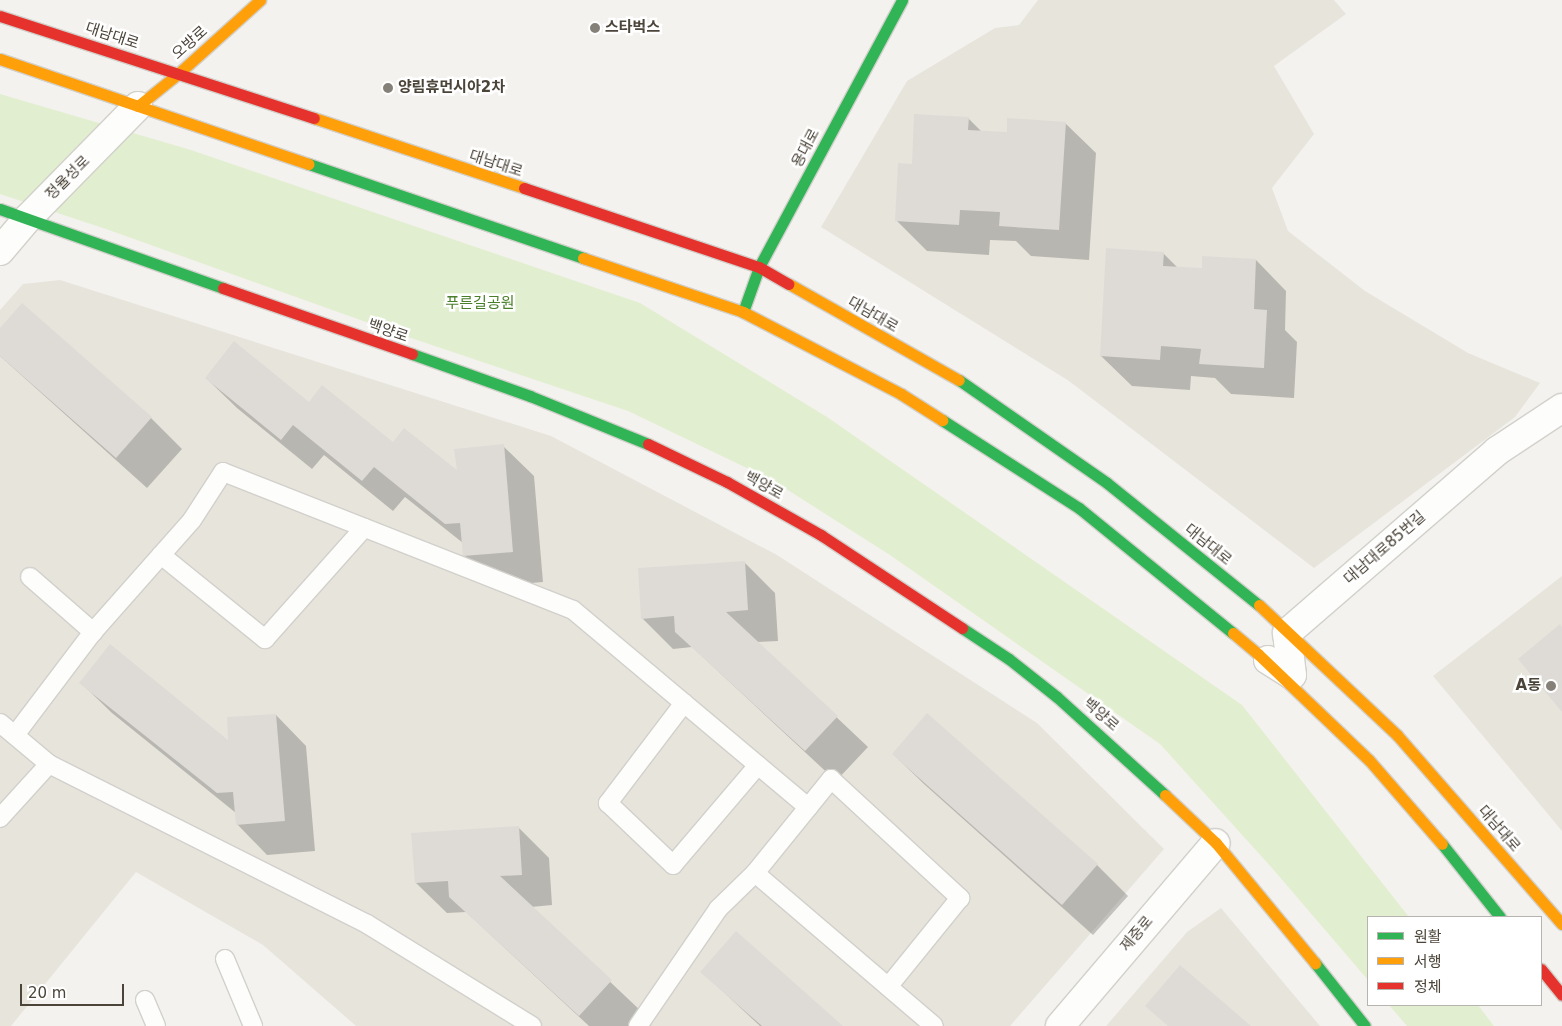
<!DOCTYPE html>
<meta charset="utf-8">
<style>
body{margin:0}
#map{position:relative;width:1562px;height:1026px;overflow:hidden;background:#f4f2ee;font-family:"DejaVu Sans","Noto Sans KR",sans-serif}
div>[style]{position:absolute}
.residential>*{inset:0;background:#e7e4dc}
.green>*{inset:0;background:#e1eecf}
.shadow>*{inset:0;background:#0003}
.building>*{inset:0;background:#dedbd6}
.roads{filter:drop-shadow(1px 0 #d2d0cb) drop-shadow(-1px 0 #d2d0cb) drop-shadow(0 1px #d2d0cb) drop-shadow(0 -1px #d2d0cb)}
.lane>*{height:18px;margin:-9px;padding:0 9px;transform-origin:9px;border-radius:9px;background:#fdfdfc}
.street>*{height:28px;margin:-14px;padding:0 14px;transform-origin:14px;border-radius:14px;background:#fdfdfc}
.fast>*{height:11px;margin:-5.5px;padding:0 5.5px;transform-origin:5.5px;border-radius:5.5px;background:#30b455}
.slow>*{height:11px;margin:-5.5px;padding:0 5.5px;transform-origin:5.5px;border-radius:5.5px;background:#ff9f0a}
.jam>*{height:11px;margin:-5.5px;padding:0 5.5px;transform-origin:5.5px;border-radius:5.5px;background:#e5322d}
.dots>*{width:14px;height:14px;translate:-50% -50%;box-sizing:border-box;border:2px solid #fff;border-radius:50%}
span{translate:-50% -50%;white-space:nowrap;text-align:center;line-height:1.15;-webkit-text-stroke:5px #fff;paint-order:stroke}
.poi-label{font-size:15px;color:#4b4439;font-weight:700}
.left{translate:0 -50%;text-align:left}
.right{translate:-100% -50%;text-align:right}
.street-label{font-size:15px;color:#4b4439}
.park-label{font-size:15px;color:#4a7f2a}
.legend{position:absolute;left:1367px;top:916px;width:175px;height:90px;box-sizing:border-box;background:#fff;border:1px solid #b7b4b0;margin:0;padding:6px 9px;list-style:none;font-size:15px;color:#4b4439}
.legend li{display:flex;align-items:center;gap:10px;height:25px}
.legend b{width:25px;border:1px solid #b7b4b0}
.scale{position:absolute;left:20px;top:984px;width:104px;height:22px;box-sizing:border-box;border:2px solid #4b4439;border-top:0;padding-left:6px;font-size:15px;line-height:18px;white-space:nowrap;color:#4b4439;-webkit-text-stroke:4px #fff;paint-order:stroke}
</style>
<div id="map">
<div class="residential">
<i style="clip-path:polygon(1038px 0,1334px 0,1346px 14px,1274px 66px,1314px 134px,1272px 188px,1288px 231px,1365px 291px,1468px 353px,1540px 383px,1515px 417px,1314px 568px,1069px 381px,821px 227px,907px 81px,995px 28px,1019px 25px)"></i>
<i style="clip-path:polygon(60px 280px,551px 436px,777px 555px,1037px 723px,1164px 849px,1010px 1026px,356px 1026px,263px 945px,136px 872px,11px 1026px,0 1026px,0 310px,23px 284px)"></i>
<i style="clip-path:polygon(1562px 576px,1562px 831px,1433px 676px)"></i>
<i style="clip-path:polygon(1221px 908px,1320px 1026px,1106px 1026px,1187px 932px)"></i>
</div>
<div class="green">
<i style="clip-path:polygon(0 94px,191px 150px,640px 303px,827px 417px,1242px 705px,1409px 917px,1368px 917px,1368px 980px,1272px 868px,1160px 744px,890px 555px,772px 480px,628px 411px,408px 337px,106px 229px,0 194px)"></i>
<i style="clip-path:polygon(1389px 1005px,1478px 1005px,1494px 1026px,1407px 1026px)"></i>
</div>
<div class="shadow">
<i style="clip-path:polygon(968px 118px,982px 132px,1008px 134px,1065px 123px,1096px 153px,1089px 260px,1031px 256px,1016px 241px,990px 240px,989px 255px,927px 251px,896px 220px,913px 165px)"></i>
<i style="clip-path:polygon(1163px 253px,1178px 268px,1203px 270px,1256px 260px,1286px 291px,1285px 330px,1297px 342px,1294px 398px,1231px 394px,1215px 378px,1191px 376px,1190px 390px,1132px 386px,1101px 356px)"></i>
<i style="clip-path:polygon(22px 305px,151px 418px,182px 449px,147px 488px,0 356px,0 330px)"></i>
<i style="clip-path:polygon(206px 378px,309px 403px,458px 473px,503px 446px,534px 476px,543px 582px,495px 586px,464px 555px,463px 543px,405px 497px,393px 511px,324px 455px,312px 469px,237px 408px)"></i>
<i style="clip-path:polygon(744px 562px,775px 593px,778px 641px,757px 642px,868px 747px,836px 781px,692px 647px,673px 649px,642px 618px)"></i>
<i style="clip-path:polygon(81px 683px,230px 742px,276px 715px,306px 746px,315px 851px,267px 855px,237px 824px,236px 813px,112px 713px)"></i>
<i style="clip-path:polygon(928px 715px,1097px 865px,1128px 896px,1093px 935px,924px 784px,893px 754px)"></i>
<i style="clip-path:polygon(518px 827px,549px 858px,552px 905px,531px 907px,642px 1012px,628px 1026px,589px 1026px,466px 912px,447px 913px,416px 883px)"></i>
<i style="clip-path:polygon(702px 972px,841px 1026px,760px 1026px)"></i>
</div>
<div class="building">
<i style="clip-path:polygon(914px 114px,969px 117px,968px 130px,1007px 132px,1007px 118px,1066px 122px,1059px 230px,999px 226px,1000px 212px,960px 210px,959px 225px,895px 221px,898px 163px,912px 164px)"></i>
<i style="clip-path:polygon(1106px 248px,1164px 252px,1163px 266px,1202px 268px,1202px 256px,1256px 259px,1254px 309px,1267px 310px,1264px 368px,1199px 364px,1201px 349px,1161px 346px,1160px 360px,1100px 356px)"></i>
<i style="clip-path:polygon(22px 303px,152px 417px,116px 458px,0 356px,0 328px)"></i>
<i style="clip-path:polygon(234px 341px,309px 402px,322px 385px,393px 442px,404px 428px,457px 470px,454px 449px,504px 444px,513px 552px,463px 556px,460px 523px,445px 524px,374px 467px,362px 481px,293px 425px,281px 440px,205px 378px)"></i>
<i style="clip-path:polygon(745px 561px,748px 610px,726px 612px,838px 716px,805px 751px,675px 632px,674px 616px,641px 619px,638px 568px)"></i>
<i style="clip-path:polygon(1560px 624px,1562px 627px,1562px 712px,1518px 659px)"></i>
<i style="clip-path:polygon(110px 644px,228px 740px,227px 717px,276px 714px,285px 821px,236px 825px,233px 792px,217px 793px,79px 683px)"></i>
<i style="clip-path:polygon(927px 713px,1098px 864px,1062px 905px,892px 754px)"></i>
<i style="clip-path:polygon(519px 826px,522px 875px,500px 876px,612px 980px,579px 1016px,449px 897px,448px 881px,415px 883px,411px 833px)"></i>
<i style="clip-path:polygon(736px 931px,843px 1026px,762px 1026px,700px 972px)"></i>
<i style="clip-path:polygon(1180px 965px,1251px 1026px,1168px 1026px,1145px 1006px)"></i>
</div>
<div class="roads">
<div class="lane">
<i style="left:161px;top:555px;width:134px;rotate:38.9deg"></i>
<i style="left:265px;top:639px;width:149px;rotate:-48.3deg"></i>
<i style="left:30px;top:577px;width:84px;rotate:41.1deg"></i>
<i style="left:684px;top:703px;width:126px;rotate:127.2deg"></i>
<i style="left:608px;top:803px;width:90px;rotate:43.6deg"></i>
<i style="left:673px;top:865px;width:131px;rotate:-49.6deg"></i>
<i style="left:0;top:723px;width:64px;rotate:39.9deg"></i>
<i style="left:49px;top:764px;width:73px;rotate:132.2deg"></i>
<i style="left:15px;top:735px;width:129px;rotate:-52.9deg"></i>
<i style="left:93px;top:632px;width:149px;rotate:-48.5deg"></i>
<i style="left:192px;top:520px;width:57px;rotate:-57.1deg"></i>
<i style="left:223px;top:472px;width:376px;rotate:21.5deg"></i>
<i style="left:573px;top:610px;width:307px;rotate:40deg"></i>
<i style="left:49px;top:764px;width:356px;rotate:26.7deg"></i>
<i style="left:367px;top:924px;width:194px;rotate:31.7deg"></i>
<i style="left:755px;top:873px;width:235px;rotate:40.5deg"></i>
<i style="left:225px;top:959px;width:73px;rotate:67.3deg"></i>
<i style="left:145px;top:1000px;width:28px;rotate:67deg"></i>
<i style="left:638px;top:1026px;width:142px;rotate:-55.6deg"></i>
<i style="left:718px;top:909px;width:52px;rotate:-44.2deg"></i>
<i style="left:755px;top:873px;width:121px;rotate:-51deg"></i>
<i style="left:831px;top:779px;width:176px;rotate:42.7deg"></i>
<i style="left:960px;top:898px;width:114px;rotate:129deg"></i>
</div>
<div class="street">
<i style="left:0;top:251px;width:43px;rotate:-49.7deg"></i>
<i style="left:28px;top:218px;width:157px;rotate:-45.5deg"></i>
<i style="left:1268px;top:660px;width:28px;rotate:32deg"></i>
<i style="left:1292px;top:675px;width:42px;rotate:-96.8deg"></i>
<i style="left:1287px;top:633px;width:278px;rotate:-40.9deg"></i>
<i style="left:1497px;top:451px;width:78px;rotate:-33.5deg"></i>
<i style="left:1060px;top:1026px;width:240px;rotate:-49.6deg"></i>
</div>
<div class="fast">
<i style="left:309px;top:164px;width:290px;rotate:18.9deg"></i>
<i style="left:0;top:209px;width:237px;rotate:19.5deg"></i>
<i style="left:743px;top:312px;width:48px;rotate:-70.4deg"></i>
<i style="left:759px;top:267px;width:303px;rotate:-61.8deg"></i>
<i style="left:412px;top:354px;width:125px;rotate:19.6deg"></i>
<i style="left:530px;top:396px;width:127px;rotate:22.1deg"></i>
<i style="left:959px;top:380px;width:180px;rotate:34.8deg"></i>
<i style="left:1107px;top:483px;width:195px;rotate:38.8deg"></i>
<i style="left:942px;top:420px;width:163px;rotate:32.7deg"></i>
<i style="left:1079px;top:508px;width:198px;rotate:39.1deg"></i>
<i style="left:962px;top:628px;width:56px;rotate:33.4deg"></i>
<i style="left:1009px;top:659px;width:61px;rotate:38.4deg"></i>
<i style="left:1057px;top:697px;width:146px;rotate:42.2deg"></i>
<i style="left:1442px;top:844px;width:93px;rotate:51.5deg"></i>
<i style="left:1315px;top:963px;width:80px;rotate:51.6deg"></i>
</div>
<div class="slow">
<i style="left:0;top:59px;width:326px;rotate:18.8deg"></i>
<i style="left:138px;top:106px;width:53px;rotate:-38.8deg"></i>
<i style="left:179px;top:73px;width:109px;rotate:-42deg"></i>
<i style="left:314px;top:118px;width:221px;rotate:18.4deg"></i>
<i style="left:583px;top:258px;width:169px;rotate:18.6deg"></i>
<i style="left:743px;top:312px;width:178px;rotate:27.4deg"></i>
<i style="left:901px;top:394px;width:49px;rotate:32.4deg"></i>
<i style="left:789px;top:284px;width:195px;rotate:29.5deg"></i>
<i style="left:1259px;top:605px;width:190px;rotate:43.3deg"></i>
<i style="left:1397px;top:735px;width:251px;rotate:48.9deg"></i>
<i style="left:1233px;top:633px;width:33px;rotate:40deg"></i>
<i style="left:1258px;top:654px;width:153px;rotate:43.7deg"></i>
<i style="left:1369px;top:760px;width:111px;rotate:49deg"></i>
<i style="left:1165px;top:795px;width:70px;rotate:43.3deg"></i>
<i style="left:1216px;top:843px;width:156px;rotate:50.5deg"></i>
</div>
<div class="jam">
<i style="left:0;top:16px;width:330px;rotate:18deg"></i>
<i style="left:524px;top:188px;width:248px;rotate:18.6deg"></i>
<i style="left:759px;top:267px;width:34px;rotate:30deg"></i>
<i style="left:223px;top:288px;width:200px;rotate:19.2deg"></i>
<i style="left:648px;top:444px;width:88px;rotate:25.7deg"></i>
<i style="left:727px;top:482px;width:108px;rotate:29.4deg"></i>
<i style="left:821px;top:535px;width:169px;rotate:33.4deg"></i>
<i style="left:1541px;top:969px;width:33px;rotate:51deg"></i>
</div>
</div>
<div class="dots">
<i style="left:595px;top:28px;background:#868178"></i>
<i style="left:388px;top:88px;background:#868178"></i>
<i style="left:1551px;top:686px;background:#868178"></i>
</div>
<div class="poi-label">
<span class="left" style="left:605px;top:28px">스타벅스</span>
<span class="left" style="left:398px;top:88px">양림휴먼시아2차</span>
<span class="right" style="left:1541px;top:686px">A동</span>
</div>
<div class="street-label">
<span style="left:112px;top:36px;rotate:18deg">대남대로</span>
<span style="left:190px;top:43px;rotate:-42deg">오방로</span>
<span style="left:806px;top:148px;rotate:-62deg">용대로</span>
<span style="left:496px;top:164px;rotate:18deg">대남대로</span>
<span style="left:68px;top:178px;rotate:-45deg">정율성로</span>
<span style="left:873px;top:315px;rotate:30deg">대남대로</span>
<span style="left:388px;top:331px;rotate:19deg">백양로</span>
<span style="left:764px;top:486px;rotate:29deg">백양로</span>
<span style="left:1208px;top:545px;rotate:39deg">대남대로</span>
<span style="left:1385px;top:548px;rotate:-41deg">대남대로85번길</span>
<span style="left:1101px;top:715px;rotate:41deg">백양로</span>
<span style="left:1499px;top:829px;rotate:49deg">대남대로</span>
<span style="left:1137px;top:934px;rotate:-50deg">제중로</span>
</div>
<div class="park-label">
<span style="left:480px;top:304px">푸른길공원</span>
</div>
<ul class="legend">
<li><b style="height:6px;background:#30b455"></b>원활</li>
<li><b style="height:6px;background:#ff9f0a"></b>서행</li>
<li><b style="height:6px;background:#e5322d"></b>정체</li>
</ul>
<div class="scale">20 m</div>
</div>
